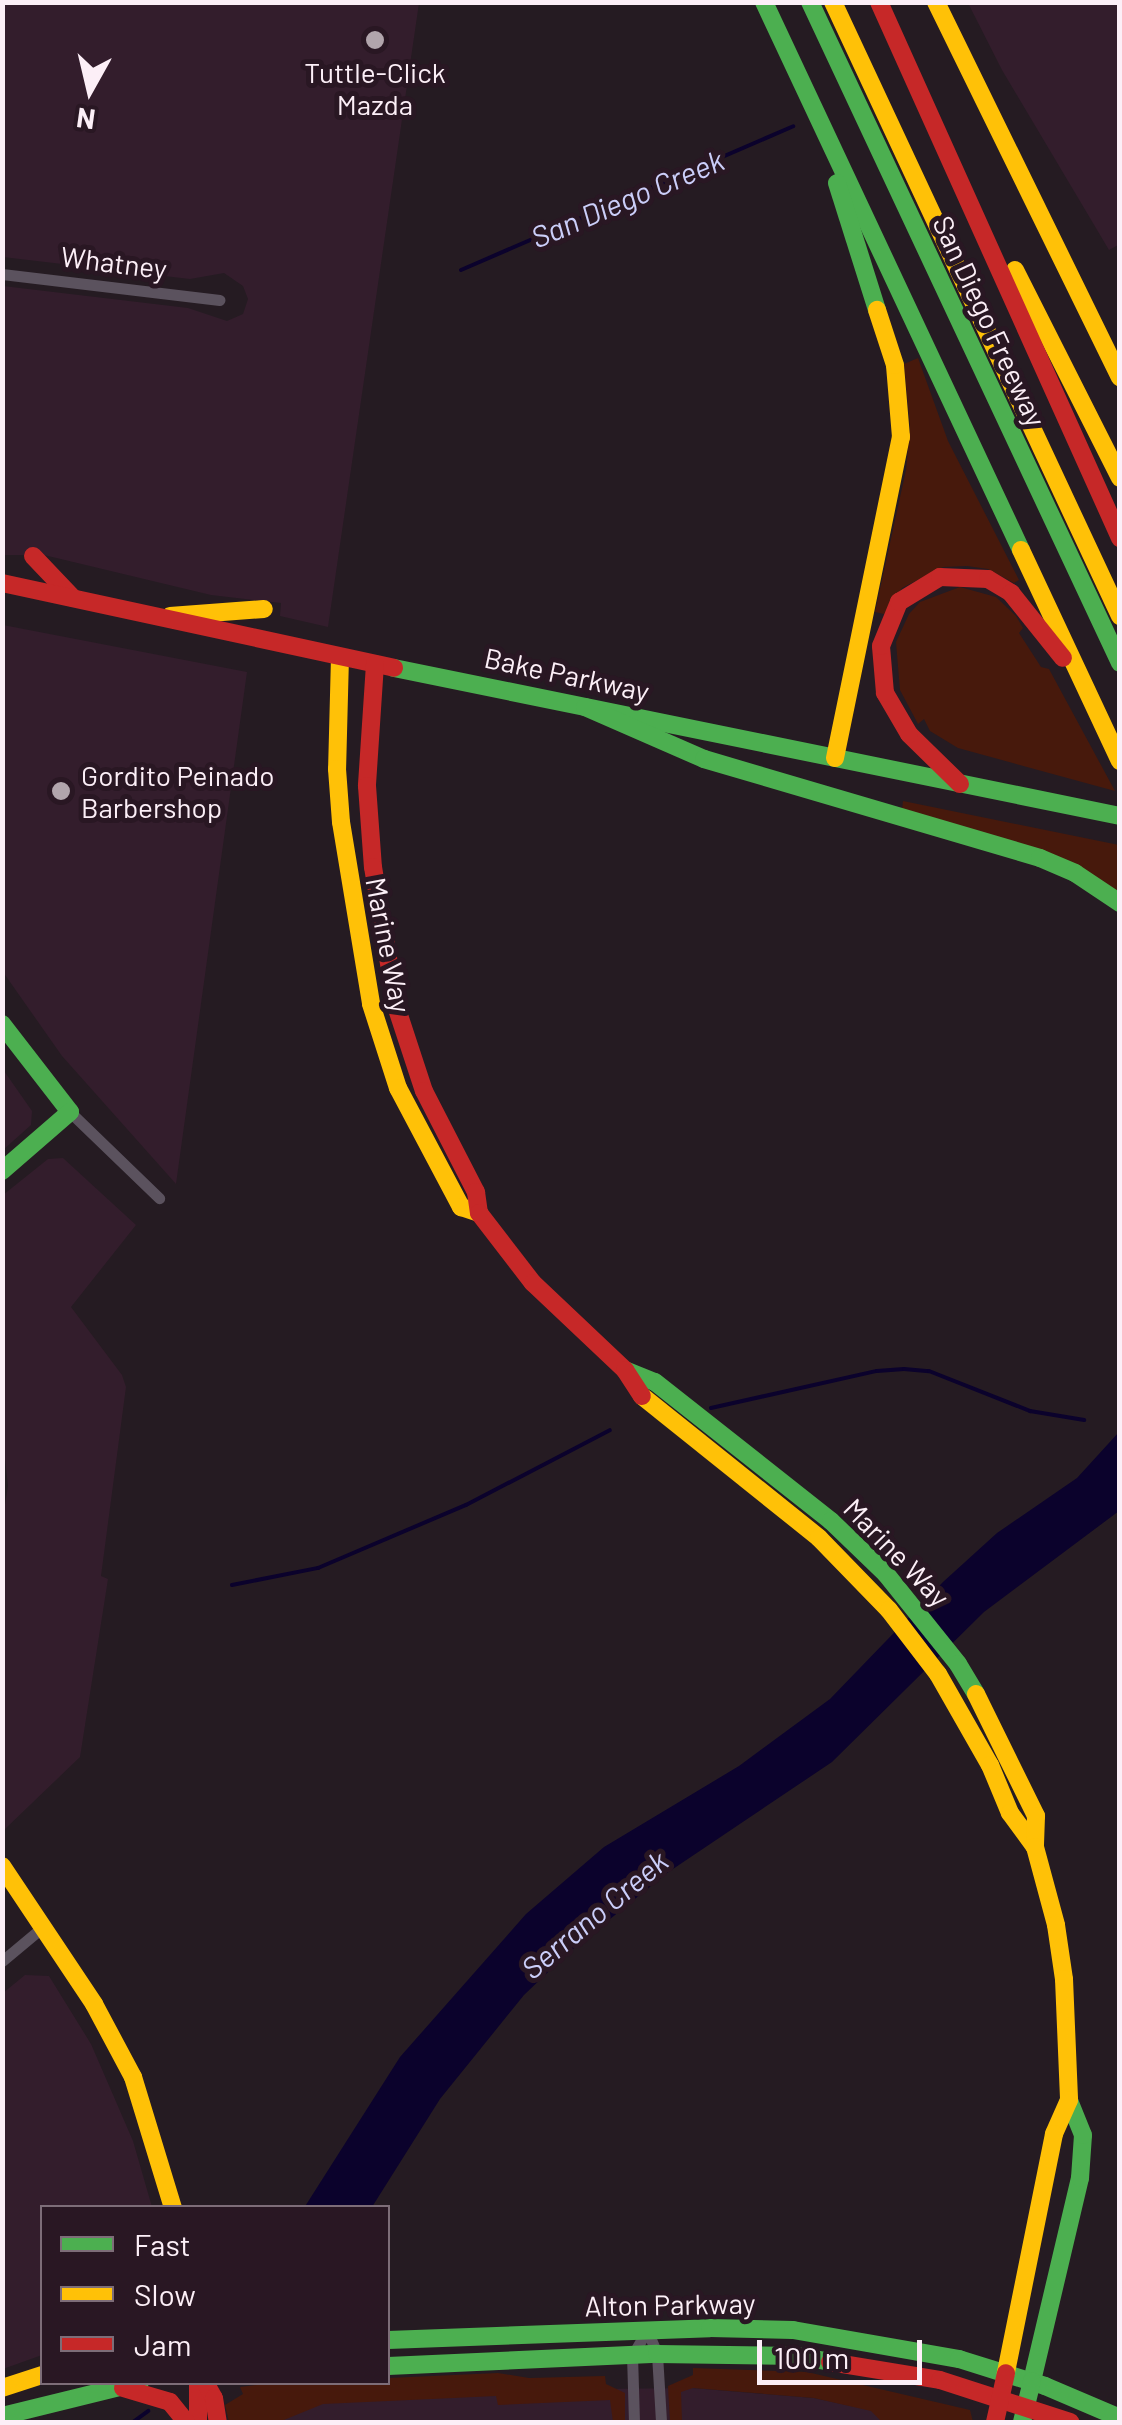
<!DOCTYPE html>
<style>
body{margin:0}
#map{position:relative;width:1122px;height:2425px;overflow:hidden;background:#251b22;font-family:Barlow,sans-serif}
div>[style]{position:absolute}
.built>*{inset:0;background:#331d2c}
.green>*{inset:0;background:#47190c}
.water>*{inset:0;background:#0b022c}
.stream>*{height:4px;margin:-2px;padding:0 2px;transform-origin:2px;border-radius:2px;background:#0b022c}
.street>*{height:11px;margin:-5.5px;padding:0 5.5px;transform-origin:5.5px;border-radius:5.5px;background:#5b525e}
.fast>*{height:18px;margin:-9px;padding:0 9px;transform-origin:9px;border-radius:9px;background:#4caf50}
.slow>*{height:18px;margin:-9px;padding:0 9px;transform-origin:9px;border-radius:9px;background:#ffc107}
.jam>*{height:18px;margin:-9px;padding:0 9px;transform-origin:9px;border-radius:9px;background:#c62828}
.dots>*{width:28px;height:28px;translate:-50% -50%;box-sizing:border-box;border:5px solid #291723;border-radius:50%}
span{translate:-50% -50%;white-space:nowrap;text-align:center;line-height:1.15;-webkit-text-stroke:10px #291723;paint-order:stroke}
.poi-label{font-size:28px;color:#fceff7}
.left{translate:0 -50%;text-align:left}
.street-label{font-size:28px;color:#fceff7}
.water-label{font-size:30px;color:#cbcef9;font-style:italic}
.frame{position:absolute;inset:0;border:5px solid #fceff7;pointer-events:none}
.legend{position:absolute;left:40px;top:2205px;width:350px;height:180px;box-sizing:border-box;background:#291723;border:2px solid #7d6d78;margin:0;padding:12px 18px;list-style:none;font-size:30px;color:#fceff7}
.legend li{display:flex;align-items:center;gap:20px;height:50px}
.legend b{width:50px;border:2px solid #7d6d78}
.north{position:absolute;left:40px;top:40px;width:100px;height:100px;-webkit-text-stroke:8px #291723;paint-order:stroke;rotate:188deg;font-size:28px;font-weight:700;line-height:40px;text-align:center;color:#fceff7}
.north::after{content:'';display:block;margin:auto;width:35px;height:45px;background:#fceff7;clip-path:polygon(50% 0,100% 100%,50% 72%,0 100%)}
.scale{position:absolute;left:757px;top:2340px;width:165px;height:45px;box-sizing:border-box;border:5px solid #fceff7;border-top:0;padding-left:12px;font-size:30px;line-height:35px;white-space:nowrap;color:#fceff7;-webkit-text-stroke:8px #291723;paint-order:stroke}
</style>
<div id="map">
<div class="built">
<i style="clip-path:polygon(3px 3px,419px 3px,328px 627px,280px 616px,281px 603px,211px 595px,44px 555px,3px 555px,3px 286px,188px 308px,227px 321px,243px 314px,248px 299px,243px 286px,224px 273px,190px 279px,3px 257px)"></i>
<i style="clip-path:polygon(968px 3px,1119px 3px,1120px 244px,1109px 250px,1002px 70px)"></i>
<i style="clip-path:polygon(3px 625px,247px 672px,176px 1184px,62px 1056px,3px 972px)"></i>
<i style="clip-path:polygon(2px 1068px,32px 1111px,31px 1125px,3px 1150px)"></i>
<i style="clip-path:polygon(63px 1158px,136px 1225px,71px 1307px,122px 1375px,126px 1387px,101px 1576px,108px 1579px,80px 1757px,4px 1830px,2px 1523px,8px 1486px,2px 1432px,3px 1195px,48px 1159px)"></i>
<i style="clip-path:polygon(25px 1975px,49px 1976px,91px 2044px,133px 2141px,152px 2207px,42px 2208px,42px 2355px,3px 2369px,3px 1993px)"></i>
<i style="clip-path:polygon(692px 2388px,814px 2398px,926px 2422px,261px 2422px,309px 2392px)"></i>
</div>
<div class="green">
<i style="clip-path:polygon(918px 358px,948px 441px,1019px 580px,1014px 583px,988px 569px,967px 566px,943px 567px,902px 588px,884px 614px,875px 612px,906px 470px,910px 426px,904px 364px)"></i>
<i style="clip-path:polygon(960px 587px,996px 597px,1016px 616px,1023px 628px,1019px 633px,1041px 667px,1049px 669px,1115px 791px,958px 748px,930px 731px,924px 719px,918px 724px,900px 690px,896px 642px,909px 614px,920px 602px)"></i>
<i style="clip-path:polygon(903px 801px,1119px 845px,1119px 891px,902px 810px)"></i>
<i style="clip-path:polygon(693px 2368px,807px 2372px,970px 2410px,973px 2422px,882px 2422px,871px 2411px,814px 2398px,693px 2388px,681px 2392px,682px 2422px,670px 2422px,668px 2386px,693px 2375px)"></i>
<i style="clip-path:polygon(498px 2373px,529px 2378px,605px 2376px,606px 2384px,625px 2393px,625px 2422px,613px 2422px,610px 2400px,498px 2405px,496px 2396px,323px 2404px,279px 2422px,229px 2422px,225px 2405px,243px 2394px,240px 2387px,257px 2385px,388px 2382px,388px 2378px)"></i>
</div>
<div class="water">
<i style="clip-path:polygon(1119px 1432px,1119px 1511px,984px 1612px,832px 1762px,667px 1873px,568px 1953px,524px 1995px,440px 2099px,372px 2207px,304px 2208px,400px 2057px,526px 1914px,604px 1847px,739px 1766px,830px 1699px,943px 1582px,997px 1533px,1077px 1478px)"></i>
</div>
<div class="stream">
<i style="left:461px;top:270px;width:362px;rotate:-23.4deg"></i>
<i style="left:711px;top:1408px;width:170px;rotate:-12.6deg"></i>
<i style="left:877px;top:1371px;width:27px;rotate:-4deg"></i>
<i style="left:904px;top:1369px;width:25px;rotate:5deg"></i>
<i style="left:929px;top:1371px;width:109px;rotate:21.6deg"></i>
<i style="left:1030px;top:1411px;width:55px;rotate:9.5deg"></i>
<i style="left:1119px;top:1415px;width:1px"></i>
<i style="left:232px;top:1585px;width:88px;rotate:-11.2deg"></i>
<i style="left:318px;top:1568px;width:161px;rotate:-23.1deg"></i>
<i style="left:466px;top:1505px;width:162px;rotate:-27.5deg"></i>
<i style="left:133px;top:2422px;width:19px;rotate:-36deg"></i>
</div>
<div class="street">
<i style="left:2px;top:274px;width:219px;rotate:6.8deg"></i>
<i style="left:70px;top:1112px;width:124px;rotate:44deg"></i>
<i style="left:2px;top:1961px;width:55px;rotate:-39.8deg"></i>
<i style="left:647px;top:2330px;width:26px;rotate:67deg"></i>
<i style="left:657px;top:2354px;width:68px;rotate:86.6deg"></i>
<i style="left:634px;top:2422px;width:66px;rotate:-91.7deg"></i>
<i style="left:632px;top:2356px;width:30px;rotate:-60deg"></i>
</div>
<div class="fast">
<i style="left:764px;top:2px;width:605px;rotate:64.87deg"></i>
<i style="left:810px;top:2px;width:730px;rotate:64.87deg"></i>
<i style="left:837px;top:183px;width:133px;rotate:72.5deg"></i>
<i style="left:394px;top:668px;width:741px;rotate:11.52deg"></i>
<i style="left:585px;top:707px;width:130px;rotate:23.6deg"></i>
<i style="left:704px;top:759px;width:350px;rotate:16.4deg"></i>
<i style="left:1040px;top:858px;width:38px;rotate:23deg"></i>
<i style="left:1075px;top:873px;width:54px;rotate:33.7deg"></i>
<i style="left:2px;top:1024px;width:111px;rotate:52.3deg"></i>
<i style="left:70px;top:1112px;width:90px;rotate:139.1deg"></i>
<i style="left:625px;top:1370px;width:32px;rotate:22deg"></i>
<i style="left:655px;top:1382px;width:224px;rotate:38.3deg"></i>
<i style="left:831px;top:1521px;width:76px;rotate:43.9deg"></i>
<i style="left:886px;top:1574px;width:115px;rotate:51.3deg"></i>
<i style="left:958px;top:1664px;width:35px;rotate:59deg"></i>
<i style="left:388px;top:2340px;width:322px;rotate:-2.1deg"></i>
<i style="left:710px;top:2328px;width:83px;rotate:1.4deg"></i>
<i style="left:793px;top:2330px;width:169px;rotate:9.9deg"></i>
<i style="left:959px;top:2359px;width:90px;rotate:17.4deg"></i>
<i style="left:1045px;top:2386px;width:82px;rotate:23.1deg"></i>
<i style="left:388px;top:2366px;width:269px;rotate:-2.6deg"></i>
<i style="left:657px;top:2354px;width:140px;rotate:0.8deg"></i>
<i style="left:797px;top:2356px;width:34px;rotate:10deg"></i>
<i style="left:1032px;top:2381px;width:209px;rotate:-76.7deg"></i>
<i style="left:1080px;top:2178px;width:43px;rotate:-86deg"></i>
<i style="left:1083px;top:2135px;width:38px;rotate:-112deg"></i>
<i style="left:2px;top:2416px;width:142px;rotate:-13.8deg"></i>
<i style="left:1022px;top:2422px;width:42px;rotate:-76.3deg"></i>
</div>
<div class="slow">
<i style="left:833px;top:2px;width:678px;rotate:64.95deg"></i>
<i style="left:936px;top:2px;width:418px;rotate:63.9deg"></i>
<i style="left:1015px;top:270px;width:233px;rotate:63.2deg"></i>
<i style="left:1021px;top:550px;width:233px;rotate:64.9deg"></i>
<i style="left:170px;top:616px;width:94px;rotate:-4.3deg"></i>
<i style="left:340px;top:657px;width:112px;rotate:91.5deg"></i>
<i style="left:337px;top:769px;width:53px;rotate:85.7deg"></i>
<i style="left:341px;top:822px;width:184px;rotate:80.6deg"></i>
<i style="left:371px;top:1004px;width:88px;rotate:72.2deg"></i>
<i style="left:398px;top:1088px;width:135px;rotate:62.1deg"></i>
<i style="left:461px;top:1207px;width:19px;rotate:18deg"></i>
<i style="left:835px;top:758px;width:328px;rotate:-78.4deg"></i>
<i style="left:901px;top:437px;width:72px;rotate:-94.8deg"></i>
<i style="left:895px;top:365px;width:58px;rotate:-108.1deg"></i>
<i style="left:642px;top:1396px;width:227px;rotate:38.7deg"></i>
<i style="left:819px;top:1538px;width:100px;rotate:45.8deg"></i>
<i style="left:889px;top:1610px;width:81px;rotate:52.6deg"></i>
<i style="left:938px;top:1674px;width:105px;rotate:60.3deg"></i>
<i style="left:990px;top:1765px;width:52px;rotate:67.4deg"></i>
<i style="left:1010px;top:1813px;width:42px;rotate:53.7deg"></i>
<i style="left:976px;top:1694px;width:136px;rotate:63.8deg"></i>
<i style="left:1036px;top:1816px;width:31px;rotate:92deg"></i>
<i style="left:1035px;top:1847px;width:81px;rotate:74.9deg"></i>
<i style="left:1056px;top:1925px;width:55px;rotate:81.6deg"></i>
<i style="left:1064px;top:1979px;width:121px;rotate:87.6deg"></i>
<i style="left:1069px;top:2100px;width:37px;rotate:114deg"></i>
<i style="left:1054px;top:2134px;width:244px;rotate:101.4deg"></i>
<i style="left:2px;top:1866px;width:166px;rotate:56.3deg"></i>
<i style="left:94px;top:2004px;width:83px;rotate:61.9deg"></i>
<i style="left:133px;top:2077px;width:137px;rotate:73deg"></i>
<i style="left:2px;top:2388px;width:42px;rotate:-18deg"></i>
</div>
<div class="jam">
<i style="left:879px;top:2px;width:588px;rotate:65.79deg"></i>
<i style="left:33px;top:556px;width:58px;rotate:46.4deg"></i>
<i style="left:2px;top:583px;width:401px;rotate:12.2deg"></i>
<i style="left:375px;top:664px;width:122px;rotate:93.8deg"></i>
<i style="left:367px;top:786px;width:81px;rotate:85.8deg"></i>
<i style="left:373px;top:867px;width:141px;rotate:80.6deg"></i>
<i style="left:396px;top:1006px;width:89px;rotate:71.8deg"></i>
<i style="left:424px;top:1091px;width:114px;rotate:62.8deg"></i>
<i style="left:476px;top:1192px;width:21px;rotate:82deg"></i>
<i style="left:479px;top:1213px;width:88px;rotate:52.4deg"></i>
<i style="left:533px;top:1283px;width:127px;rotate:43.4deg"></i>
<i style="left:625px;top:1370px;width:31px;rotate:57deg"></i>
<i style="left:960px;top:784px;width:71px;rotate:-135.6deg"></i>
<i style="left:909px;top:734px;width:48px;rotate:-120.3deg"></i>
<i style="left:885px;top:693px;width:47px;rotate:-94.9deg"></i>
<i style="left:881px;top:646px;width:48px;rotate:-67.8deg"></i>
<i style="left:899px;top:602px;width:48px;rotate:-31.4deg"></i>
<i style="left:940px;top:577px;width:48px;rotate:2.4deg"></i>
<i style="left:988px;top:579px;width:27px;rotate:31deg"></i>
<i style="left:1011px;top:593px;width:83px;rotate:51.3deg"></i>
<i style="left:830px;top:2362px;width:111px;rotate:9.3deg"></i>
<i style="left:940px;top:2380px;width:137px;rotate:17.9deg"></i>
<i style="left:198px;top:2382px;width:40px;rotate:90deg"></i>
<i style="left:205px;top:2382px;width:18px;rotate:61deg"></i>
<i style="left:214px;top:2398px;width:24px;rotate:81deg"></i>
<i style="left:123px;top:2388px;width:49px;rotate:16.6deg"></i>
<i style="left:170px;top:2402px;width:26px;rotate:51deg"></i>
<i style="left:995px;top:2422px;width:50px;rotate:-77.3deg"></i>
</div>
<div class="dots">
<i style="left:375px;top:40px;background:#b1a5ac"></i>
<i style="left:61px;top:791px;background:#b1a5ac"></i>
</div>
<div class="poi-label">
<span style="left:375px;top:88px">Tuttle-Click<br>Mazda</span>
<span class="left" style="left:81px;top:791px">Gordito Peinado<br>Barbershop</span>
</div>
<div class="street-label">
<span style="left:114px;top:262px;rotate:7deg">Whatney</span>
<span style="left:990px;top:321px;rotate:65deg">San Diego Freeway</span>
<span style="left:567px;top:674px;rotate:12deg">Bake Parkway</span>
<span style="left:389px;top:945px;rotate:79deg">Marine Way</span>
<span style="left:897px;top:1552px;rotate:46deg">Marine Way</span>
<span style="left:670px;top:2304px;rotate:-1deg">Alton Parkway</span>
</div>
<div class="water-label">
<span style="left:627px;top:198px;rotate:-23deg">San Diego Creek</span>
<span style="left:594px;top:1914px;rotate:-40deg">Serrano Creek</span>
</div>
<div class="frame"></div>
<ul class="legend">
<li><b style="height:12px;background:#4caf50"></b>Fast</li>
<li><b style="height:12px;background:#ffc107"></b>Slow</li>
<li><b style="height:12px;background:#c62828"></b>Jam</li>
</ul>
<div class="north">N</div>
<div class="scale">100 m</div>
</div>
